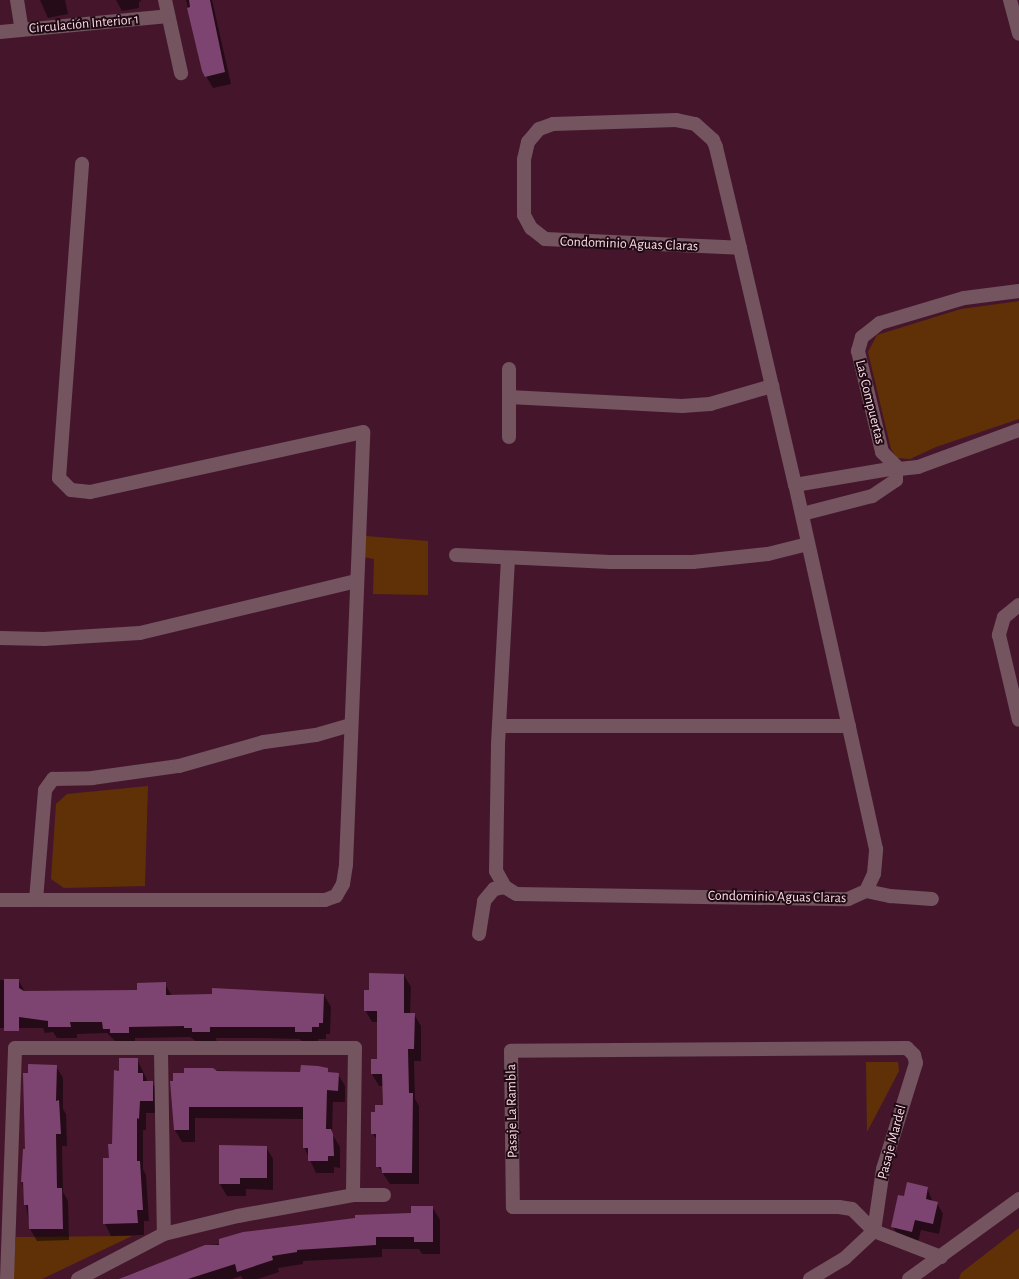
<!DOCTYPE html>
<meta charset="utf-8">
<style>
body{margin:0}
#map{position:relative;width:1019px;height:1279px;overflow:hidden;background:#45162b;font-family:"Alegreya Sans",sans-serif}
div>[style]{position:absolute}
.green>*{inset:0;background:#603107}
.shadow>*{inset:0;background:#0007}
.building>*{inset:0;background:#7d4471}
.minor>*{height:14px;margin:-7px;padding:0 7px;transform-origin:7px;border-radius:7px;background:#73545f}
.tertiary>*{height:14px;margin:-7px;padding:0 7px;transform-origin:7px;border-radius:7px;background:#73545f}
span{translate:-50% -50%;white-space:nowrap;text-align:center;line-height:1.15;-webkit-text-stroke:4px #1f0a13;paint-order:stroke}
.street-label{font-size:14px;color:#f9dae4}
</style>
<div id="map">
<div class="green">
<i style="clip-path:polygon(1019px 301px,1019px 419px,936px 447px,910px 459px,897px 458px,891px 449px,868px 352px,877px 335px,961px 309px)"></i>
<i style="clip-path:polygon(353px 535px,428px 541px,428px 595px,373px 594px,374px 559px,353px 555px)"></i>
<i style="clip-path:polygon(148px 786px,145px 886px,64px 888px,51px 879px,56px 804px,67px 794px)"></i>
<i style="clip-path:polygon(866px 1062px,898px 1062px,899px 1071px,867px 1132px)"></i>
<i style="clip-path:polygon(1019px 1228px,1019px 1279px,959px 1279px,961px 1273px)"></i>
<i style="clip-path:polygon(132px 1236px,42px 1279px,12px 1279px,16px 1237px)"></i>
</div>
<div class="shadow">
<i style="clip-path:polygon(40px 0,65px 0,68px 14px,48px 18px)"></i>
<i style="clip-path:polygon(116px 0,141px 0,141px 1px,139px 2px,139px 8px,122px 11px)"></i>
<i style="clip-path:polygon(186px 0,212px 0,231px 84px,213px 88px,203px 71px)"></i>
<i style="clip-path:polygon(404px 975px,411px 987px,410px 1014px,414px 1014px,421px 1026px,421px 1061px,414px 1061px,415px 1099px,419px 1106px,419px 1184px,390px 1184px,378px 1166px,378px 1142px,373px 1134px,376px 1114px,384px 1106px,384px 1086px,379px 1086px,372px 1074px,378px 1060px,378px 1022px,372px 1022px,365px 1010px,370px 991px)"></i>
<i style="clip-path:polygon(0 980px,19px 981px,25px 992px,138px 991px,165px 984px,172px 996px,324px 995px,331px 1007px,330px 1034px,326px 1034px,326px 1039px,318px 1039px,318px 1044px,303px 1043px,300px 1039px,260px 1038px,216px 1038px,217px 1043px,200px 1044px,190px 1037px,135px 1038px,135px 1045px,119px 1045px,107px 1033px,77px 1034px,77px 1038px,57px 1038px,53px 1032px,45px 1033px,43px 1028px,0 1028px)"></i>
<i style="clip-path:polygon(137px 1059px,148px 1082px,152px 1082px,159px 1094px,159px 1113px,146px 1113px,146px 1130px,143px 1130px,143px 1169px,146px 1175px,149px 1221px,144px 1221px,144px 1235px,111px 1236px,105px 1224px,120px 1072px)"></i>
<i style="clip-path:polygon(56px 1066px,63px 1078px,63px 1109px,66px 1114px,67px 1146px,62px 1146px,63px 1192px,68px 1201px,69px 1240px,37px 1241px,30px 1229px,22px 1182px,27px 1151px)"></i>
<i style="clip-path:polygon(185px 1069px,302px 1074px,327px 1069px,329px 1074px,338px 1074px,345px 1086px,345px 1102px,333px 1102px,332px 1134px,340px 1147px,340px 1168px,334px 1167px,334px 1173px,316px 1173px,304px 1147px,304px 1119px,195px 1118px,195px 1142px,182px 1142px,175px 1130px)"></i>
<i style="clip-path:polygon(266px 1147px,273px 1159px,273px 1190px,246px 1189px,246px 1196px,227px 1196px,220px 1184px)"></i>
<i style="clip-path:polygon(927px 1188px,933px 1202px,937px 1203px,943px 1214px,939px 1234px,921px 1230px,918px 1242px,899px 1237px,893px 1227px,905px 1198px)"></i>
<i style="clip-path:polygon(433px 1208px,440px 1220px,440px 1254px,422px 1254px,419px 1249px,382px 1249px,382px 1257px,303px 1261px,303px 1264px,278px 1268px,279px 1272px,258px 1279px,243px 1279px,241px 1276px,232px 1279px,127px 1279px,126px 1276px,205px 1246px,412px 1214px)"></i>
</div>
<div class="building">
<i style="clip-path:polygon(189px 0,210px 0,225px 72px,205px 77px,202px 71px,187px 8px,190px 7px)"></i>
<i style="clip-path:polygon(369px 973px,404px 974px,404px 1013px,415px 1013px,414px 1049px,408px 1049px,409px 1093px,413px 1093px,412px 1173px,382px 1173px,381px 1167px,376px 1167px,376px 1134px,371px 1134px,371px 1112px,375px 1112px,375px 1105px,383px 1105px,382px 1074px,371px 1074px,371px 1059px,377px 1059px,377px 1011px,364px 1011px,364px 990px,369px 990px)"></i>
<i style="clip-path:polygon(4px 979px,19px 979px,19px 988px,24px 991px,137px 990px,137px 983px,166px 982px,166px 995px,212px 994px,212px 988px,324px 994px,323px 1023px,319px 1023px,319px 1027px,312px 1027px,312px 1032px,295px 1032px,295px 1027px,210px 1027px,210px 1032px,192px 1032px,192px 1028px,184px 1028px,184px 1026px,129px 1027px,129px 1033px,110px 1033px,110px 1029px,103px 1029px,102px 1022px,70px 1022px,71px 1027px,48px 1027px,48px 1021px,19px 1017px,19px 1031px,4px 1031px)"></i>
<i style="clip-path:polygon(119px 1058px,138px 1058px,138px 1073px,143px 1073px,143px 1081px,153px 1081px,153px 1101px,140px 1101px,139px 1119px,137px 1118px,137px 1161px,140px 1161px,143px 1210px,137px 1210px,138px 1223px,103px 1224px,103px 1158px,109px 1158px,108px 1144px,112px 1144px,114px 1070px,119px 1071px)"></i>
<i style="clip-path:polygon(28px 1064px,57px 1065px,56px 1101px,59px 1100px,61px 1134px,56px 1134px,57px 1188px,62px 1188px,63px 1229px,29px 1229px,28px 1205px,24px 1205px,23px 1182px,21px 1182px,23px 1149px,25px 1149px,23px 1073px,28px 1073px)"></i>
<i style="clip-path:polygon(301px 1065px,318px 1066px,328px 1068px,328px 1072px,339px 1073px,338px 1091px,327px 1090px,326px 1129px,331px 1129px,333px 1134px,334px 1156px,328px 1156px,328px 1161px,308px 1161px,308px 1148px,303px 1148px,303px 1107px,189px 1107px,189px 1130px,174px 1130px,170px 1081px,173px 1081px,173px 1073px,184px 1073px,184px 1068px,213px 1068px,217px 1071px,300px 1072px)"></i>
<i style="clip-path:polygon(219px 1145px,267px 1146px,267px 1178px,240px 1178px,240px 1184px,219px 1184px)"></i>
<i style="clip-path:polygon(907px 1182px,928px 1187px,926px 1199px,938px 1202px,933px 1224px,915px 1220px,912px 1232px,891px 1227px,898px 1195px,904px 1196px)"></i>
<i style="clip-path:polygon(411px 1206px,433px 1206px,433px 1242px,414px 1242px,414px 1237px,376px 1237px,376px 1245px,297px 1250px,297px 1252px,272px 1256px,273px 1260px,237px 1272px,235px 1264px,188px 1279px,119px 1279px,205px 1245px,219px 1245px,219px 1239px,243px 1232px,355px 1218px,355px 1215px,411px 1213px)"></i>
</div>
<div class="minor">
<i style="left:17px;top:0;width:30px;rotate:81deg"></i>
<i style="left:165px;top:0;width:75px;rotate:77.6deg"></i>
<i style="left:1010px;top:0;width:35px;rotate:75deg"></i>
<i style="left:0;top:32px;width:169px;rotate:-5.4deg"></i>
<i style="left:1019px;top:291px;width:55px;rotate:172.7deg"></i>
<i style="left:964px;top:298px;width:88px;rotate:163.4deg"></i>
<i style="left:880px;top:323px;width:23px;rotate:142deg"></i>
<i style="left:862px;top:337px;width:15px;rotate:106deg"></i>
<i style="left:858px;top:351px;width:104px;rotate:76.6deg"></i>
<i style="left:882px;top:452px;width:24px;rotate:45deg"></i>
<i style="left:899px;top:469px;width:19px;rotate:-6deg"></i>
<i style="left:918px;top:467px;width:108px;rotate:-20.1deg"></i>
<i style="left:509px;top:369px;width:68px;rotate:90deg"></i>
<i style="left:509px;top:397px;width:173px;rotate:3deg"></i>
<i style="left:682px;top:406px;width:28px;rotate:-4deg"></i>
<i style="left:710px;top:404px;width:65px;rotate:-16.2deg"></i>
<i style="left:795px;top:485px;width:102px;rotate:-9.6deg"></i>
<i style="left:896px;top:468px;width:12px;rotate:90deg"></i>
<i style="left:896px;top:480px;width:29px;rotate:146deg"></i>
<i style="left:872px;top:496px;width:72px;rotate:165.6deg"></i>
<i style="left:456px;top:555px;width:154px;rotate:2.6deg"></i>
<i style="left:610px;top:562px;width:83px"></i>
<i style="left:693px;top:562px;width:75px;rotate:-6.1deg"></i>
<i style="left:768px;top:554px;width:41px;rotate:-14deg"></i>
<i style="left:508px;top:559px;width:187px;rotate:93.1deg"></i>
<i style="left:498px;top:746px;width:125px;rotate:90.9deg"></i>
<i style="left:496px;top:871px;width:18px;rotate:61deg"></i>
<i style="left:505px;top:887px;width:13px;rotate:32deg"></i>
<i style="left:516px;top:894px;width:332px;rotate:0.9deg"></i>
<i style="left:848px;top:899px;width:20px;rotate:-24deg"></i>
<i style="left:866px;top:891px;width:19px;rotate:-65deg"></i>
<i style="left:874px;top:874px;width:25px;rotate:-85deg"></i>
<i style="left:876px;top:849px;width:373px;rotate:-102.5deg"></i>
<i style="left:795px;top:485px;width:102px;rotate:-103.1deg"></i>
<i style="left:772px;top:386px;width:142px;rotate:-103.1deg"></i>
<i style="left:740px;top:248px;width:104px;rotate:-103.4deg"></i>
<i style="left:716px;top:147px;width:8px;rotate:-113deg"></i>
<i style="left:713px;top:140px;width:24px;rotate:-138deg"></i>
<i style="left:695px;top:124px;width:19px;rotate:-168deg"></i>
<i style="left:676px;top:120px;width:123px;rotate:178.1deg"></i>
<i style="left:553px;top:124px;width:15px;rotate:160deg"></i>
<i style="left:539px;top:129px;width:17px;rotate:130deg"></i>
<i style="left:528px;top:142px;width:17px;rotate:103deg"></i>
<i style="left:524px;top:159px;width:56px;rotate:90deg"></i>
<i style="left:524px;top:215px;width:15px;rotate:62deg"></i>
<i style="left:531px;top:228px;width:18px;rotate:38deg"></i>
<i style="left:545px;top:239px;width:195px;rotate:2.6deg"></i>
<i style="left:1019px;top:605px;width:19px;rotate:141deg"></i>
<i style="left:1004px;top:617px;width:19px;rotate:106deg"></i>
<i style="left:999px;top:635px;width:87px;rotate:76.8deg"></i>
<i style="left:0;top:638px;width:44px;rotate:1.3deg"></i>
<i style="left:44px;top:639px;width:96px;rotate:-3.6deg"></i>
<i style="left:140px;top:633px;width:222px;rotate:-13.5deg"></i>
<i style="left:499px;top:726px;width:350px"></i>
<i style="left:866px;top:891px;width:25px;rotate:12deg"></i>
<i style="left:890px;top:896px;width:42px;rotate:4.1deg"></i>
<i style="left:0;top:900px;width:325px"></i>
<i style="left:325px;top:900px;width:12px;rotate:-20deg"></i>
<i style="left:336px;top:896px;width:14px;rotate:-60deg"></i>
<i style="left:343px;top:884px;width:20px;rotate:-81deg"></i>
<i style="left:346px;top:864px;width:432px;rotate:-87.7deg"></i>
<i style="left:363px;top:432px;width:280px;rotate:167.6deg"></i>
<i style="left:90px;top:492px;width:19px;rotate:-174deg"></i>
<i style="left:71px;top:490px;width:17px;rotate:-135deg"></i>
<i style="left:59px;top:478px;width:315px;rotate:-85.8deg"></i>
<i style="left:36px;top:900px;width:110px;rotate:-85.3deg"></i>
<i style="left:45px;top:790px;width:14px;rotate:-54deg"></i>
<i style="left:53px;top:779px;width:39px;rotate:-1deg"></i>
<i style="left:92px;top:778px;width:88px;rotate:-7.9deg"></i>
<i style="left:179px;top:766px;width:88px;rotate:-15.8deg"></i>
<i style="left:264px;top:742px;width:52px;rotate:-7.7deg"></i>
<i style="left:316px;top:735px;width:36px;rotate:-16deg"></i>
<i style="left:479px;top:934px;width:33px;rotate:-81deg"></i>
<i style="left:484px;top:901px;width:16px;rotate:-50deg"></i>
<i style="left:494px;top:889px;width:11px;rotate:-10deg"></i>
<i style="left:161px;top:1051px;width:183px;rotate:89.1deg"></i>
<i style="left:874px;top:1231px;width:63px;rotate:-81.7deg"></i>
<i style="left:883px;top:1169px;width:111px;rotate:-72.7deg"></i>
<i style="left:916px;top:1063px;width:8px;rotate:-104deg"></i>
<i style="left:914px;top:1055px;width:10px;rotate:-135deg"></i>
<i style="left:907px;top:1048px;width:396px;rotate:179.6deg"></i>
<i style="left:511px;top:1051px;width:156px;rotate:89.3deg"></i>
<i style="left:513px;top:1207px;width:326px"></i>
<i style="left:839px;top:1207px;width:13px;rotate:9deg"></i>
<i style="left:852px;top:1209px;width:31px;rotate:45deg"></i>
<i style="left:874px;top:1231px;width:72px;rotate:21.2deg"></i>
<i style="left:7px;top:1279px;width:231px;rotate:-88deg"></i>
<i style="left:15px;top:1048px;width:340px"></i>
<i style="left:355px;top:1048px;width:147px;rotate:90.8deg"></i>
<i style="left:78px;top:1279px;width:97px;rotate:-27.6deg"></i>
<i style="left:164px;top:1234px;width:76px;rotate:-13.7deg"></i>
<i style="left:238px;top:1216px;width:117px;rotate:-10.3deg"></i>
<i style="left:353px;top:1195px;width:31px"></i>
<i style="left:810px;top:1279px;width:41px;rotate:-31deg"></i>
<i style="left:845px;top:1258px;width:40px;rotate:-43deg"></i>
</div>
<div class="tertiary">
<i style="left:909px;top:1279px;width:136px;rotate:-36deg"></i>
</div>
<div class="street-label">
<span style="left:84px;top:24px;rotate:-5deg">Circulación Interior 1</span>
<span style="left:629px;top:244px;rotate:2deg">Condominio Aguas Claras</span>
<span style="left:870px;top:402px;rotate:76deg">Las Compuertas</span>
<span style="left:777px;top:897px;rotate:1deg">Condominio Aguas Claras</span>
<span style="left:512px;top:1111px;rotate:-91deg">Pasaje La Rambla</span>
<span style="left:892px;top:1142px;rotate:-75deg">Pasaje Mardel</span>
</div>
</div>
